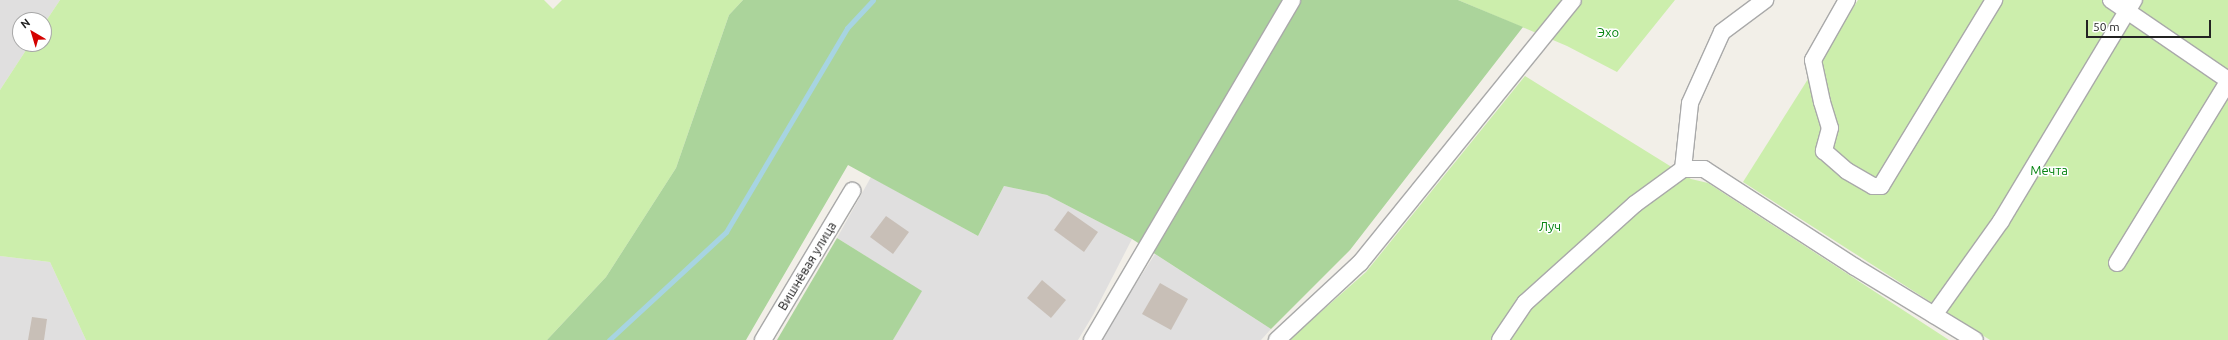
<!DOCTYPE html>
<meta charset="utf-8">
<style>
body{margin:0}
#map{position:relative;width:2228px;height:340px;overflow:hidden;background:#f2efe8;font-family:Ubuntu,sans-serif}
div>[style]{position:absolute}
.residential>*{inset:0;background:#e0dfdf}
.grass>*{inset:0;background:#cceeac}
.forest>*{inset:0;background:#abd49b}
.stream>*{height:5px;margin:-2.5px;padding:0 2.5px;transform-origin:2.5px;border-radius:2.5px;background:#a7d4e2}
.building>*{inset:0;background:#c8bfb7}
.roads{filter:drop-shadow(1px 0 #a9a9a9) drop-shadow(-1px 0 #a9a9a9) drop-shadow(0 1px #a9a9a9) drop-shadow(0 -1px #a9a9a9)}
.minor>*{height:16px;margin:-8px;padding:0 8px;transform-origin:8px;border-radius:8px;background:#fff}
span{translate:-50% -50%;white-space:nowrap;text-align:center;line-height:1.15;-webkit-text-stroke:3px #fff;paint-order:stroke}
.park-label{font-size:13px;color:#068511}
.street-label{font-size:13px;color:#222}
.north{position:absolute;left:12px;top:12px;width:40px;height:40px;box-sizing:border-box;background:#fff;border:1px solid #a7a7a7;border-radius:50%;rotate:322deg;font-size:11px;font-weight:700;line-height:16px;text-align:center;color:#222}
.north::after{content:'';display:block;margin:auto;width:14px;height:18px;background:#d40200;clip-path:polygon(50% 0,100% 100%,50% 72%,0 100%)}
.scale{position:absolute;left:2086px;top:20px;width:125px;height:18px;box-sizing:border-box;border:2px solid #222;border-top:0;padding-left:5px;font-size:12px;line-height:14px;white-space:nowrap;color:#222;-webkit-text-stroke:3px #fff;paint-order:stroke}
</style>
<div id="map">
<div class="residential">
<i style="clip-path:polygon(0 0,60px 0,44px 24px,44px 20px,20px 20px,20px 44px,30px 44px,0 90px)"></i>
<i style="clip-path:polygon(871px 177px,978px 236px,1004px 186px,1047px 195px,1132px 239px,1093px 315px,1078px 340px,893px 340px,921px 291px,837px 238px)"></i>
<i style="clip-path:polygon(1155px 254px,1271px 329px,1261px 340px,1100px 340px)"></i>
<i style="clip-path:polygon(0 256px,50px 262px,86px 340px,0 340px)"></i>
</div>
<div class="grass">
<i style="clip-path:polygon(60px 0,544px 0,553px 9px,562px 0,743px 0,729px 15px,676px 168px,606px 277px,547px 340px,86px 340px,50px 262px,0 256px,0 90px,30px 44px,44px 44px,44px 24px)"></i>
<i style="clip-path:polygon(1458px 0,1675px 0,1617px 72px,1567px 46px)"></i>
<i style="clip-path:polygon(1858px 0,2228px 0,2228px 340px,1990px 340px,1743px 182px)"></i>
<i style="clip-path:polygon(1525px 76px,1691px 179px,1708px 183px,1949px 340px,1289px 340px,1366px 272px)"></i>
</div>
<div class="forest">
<i style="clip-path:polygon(743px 0,1458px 0,1523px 27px,1350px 250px,1271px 329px,1132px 239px,1047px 195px,1004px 186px,978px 236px,848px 165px,746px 340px,547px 340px,606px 277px,676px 168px,729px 15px)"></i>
<i style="clip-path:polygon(837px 238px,922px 291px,893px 340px,777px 340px)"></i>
</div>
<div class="stream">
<i style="left:609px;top:340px;width:159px;rotate:-42.7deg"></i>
<i style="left:726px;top:232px;width:237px;rotate:-59.3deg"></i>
<i style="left:847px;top:28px;width:38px;rotate:-47deg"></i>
</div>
<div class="building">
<i style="clip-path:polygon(1068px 211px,1098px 232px,1084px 252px,1054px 230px)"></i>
<i style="clip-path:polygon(886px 216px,909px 232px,893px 254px,870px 237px)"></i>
<i style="clip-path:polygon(1042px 280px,1066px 300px,1051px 318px,1027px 298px)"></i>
<i style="clip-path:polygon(1160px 283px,1188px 299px,1171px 330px,1142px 314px)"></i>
<i style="clip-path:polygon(32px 317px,47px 319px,44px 340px,28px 340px)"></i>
</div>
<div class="roads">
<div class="minor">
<i style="left:1847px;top:0;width:69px;rotate:119.5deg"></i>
<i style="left:1813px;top:60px;width:43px;rotate:77.9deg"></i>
<i style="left:1822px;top:102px;width:27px;rotate:73deg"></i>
<i style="left:1830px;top:128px;width:24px;rotate:105deg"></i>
<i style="left:1824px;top:151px;width:30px;rotate:41deg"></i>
<i style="left:1847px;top:171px;width:30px;rotate:30deg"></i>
<i style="left:1873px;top:186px;width:8px"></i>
<i style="left:1881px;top:186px;width:218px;rotate:-58.7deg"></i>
<i style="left:2111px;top:0;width:142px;rotate:34.4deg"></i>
<i style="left:1683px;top:169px;width:66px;rotate:-83.9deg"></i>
<i style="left:1690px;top:103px;width:78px;rotate:-65.7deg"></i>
<i style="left:1722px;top:32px;width:54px;rotate:-36.7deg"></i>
<i style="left:2117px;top:263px;width:212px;rotate:-58.5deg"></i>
<i style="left:1934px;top:315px;width:115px;rotate:-54.5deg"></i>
<i style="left:2001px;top:221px;width:258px;rotate:-59deg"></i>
<i style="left:763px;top:340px;width:174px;rotate:-59.1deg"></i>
<i style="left:1092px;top:340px;width:394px;rotate:-59.5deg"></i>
<i style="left:1277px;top:340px;width:113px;rotate:-42.9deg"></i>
<i style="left:1360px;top:263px;width:338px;rotate:-51deg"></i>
<i style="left:1500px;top:340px;width:45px;rotate:-56deg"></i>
<i style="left:1525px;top:303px;width:148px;rotate:-42deg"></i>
<i style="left:1635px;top:204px;width:59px;rotate:-36.1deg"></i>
<i style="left:1683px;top:169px;width:21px"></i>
<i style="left:1704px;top:169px;width:180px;rotate:33deg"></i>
<i style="left:1855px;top:267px;width:140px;rotate:31.3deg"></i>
</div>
</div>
<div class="park-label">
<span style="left:1608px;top:32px">Эхо</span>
<span style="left:2049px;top:170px">Мечта</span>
<span style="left:1550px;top:226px">Луч</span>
</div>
<div class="street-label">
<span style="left:807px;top:266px;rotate:-59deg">Вишнёвая улица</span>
</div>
<div class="north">N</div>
<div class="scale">50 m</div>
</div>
